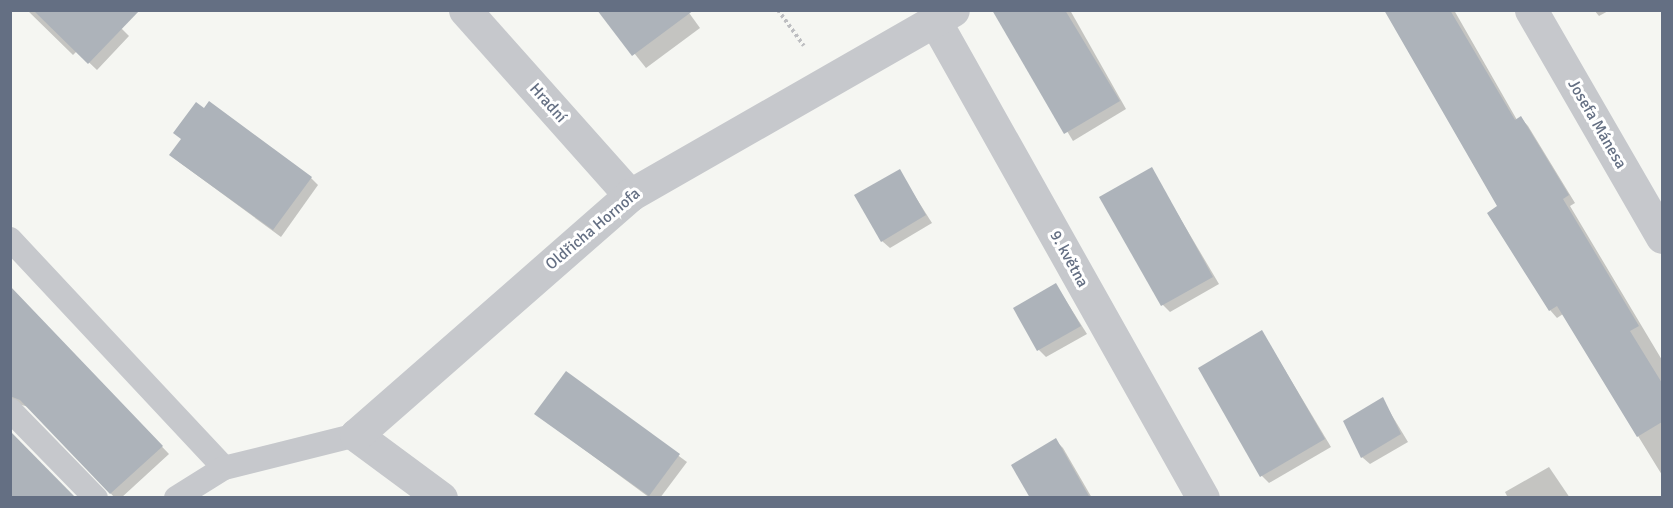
<!DOCTYPE html>
<meta charset="utf-8">
<style>
body{margin:0}
#map{position:relative;width:1673px;height:508px;overflow:hidden;background:#f5f6f2;font-family:Signika,sans-serif}
div>[style]{position:absolute}
.shadow>*{inset:0;background:#0003}
.building>*{inset:0;background:#adb3ba}
.path>*{height:4px;margin-top:-2px;transform-origin:0;background:repeating-linear-gradient(90deg,#bdbec1 0 3px,transparent 0 6px)}
.service>*{height:24px;margin:-12px;padding:0 12px;transform-origin:12px;border-radius:12px;background:#c6c8cc}
.minor>*{height:33px;margin:-16.5px;padding:0 16.5px;transform-origin:16.5px;border-radius:16.5px;background:#c6c8cc}
span{translate:-50% -50%;white-space:nowrap;text-align:center;line-height:1.15;-webkit-text-stroke:6px #fff;paint-order:stroke}
.street-label{font-size:16px;color:#646f83}
.frame{position:absolute;inset:0;border:12px solid #646f83;pointer-events:none}
</style>
<div id="map">
<div class="shadow">
<i style="clip-path:polygon(27px 10px,111px 10px,110px 17px,129px 36px,97px 70px,77px 51px,73px 55px)"></i>
<i style="clip-path:polygon(600px 10px,687px 10px,700px 28px,646px 68px)"></i>
<i style="clip-path:polygon(994px 10px,1070px 10px,1126px 109px,1073px 141px)"></i>
<i style="clip-path:polygon(1386px 10px,1454px 10px,1517px 120px,1521px 118px,1528px 126px,1575px 203px,1570px 206px,1662px 360px,1662px 475px,1563px 314px,1557px 318px,1550px 310px,1499px 207px)"></i>
<i style="clip-path:polygon(1594px 10px,1610px 10px,1599px 16px)"></i>
<i style="clip-path:polygon(183px 140px,311px 178px,318px 185px,281px 237px,179px 162px,171px 155px)"></i>
<i style="clip-path:polygon(1151px 169px,1219px 284px,1170px 312px,1163px 305px)"></i>
<i style="clip-path:polygon(899px 171px,932px 223px,890px 248px,882px 241px)"></i>
<i style="clip-path:polygon(1056px 285px,1087px 334px,1046px 357px,1039px 350px)"></i>
<i style="clip-path:polygon(10px 288px,169px 454px,121px 498px,115px 498px,29px 407px,14px 403px,10px 406px)"></i>
<i style="clip-path:polygon(1262px 332px,1331px 447px,1269px 483px,1262px 476px)"></i>
<i style="clip-path:polygon(566px 373px,687px 462px,660px 498px,650px 498px,536px 414px)"></i>
<i style="clip-path:polygon(1382px 399px,1408px 442px,1370px 464px,1362px 457px)"></i>
<i style="clip-path:polygon(1055px 440px,1063px 448px,1092px 498px,1032px 498px)"></i>
<i style="clip-path:polygon(1549px 467px,1570px 498px,1508px 498px,1505px 492px)"></i>
</div>
<div class="building">
<i style="clip-path:polygon(33px 10px,140px 10px,88px 64px)"></i>
<i style="clip-path:polygon(597px 10px,694px 10px,632px 56px)"></i>
<i style="clip-path:polygon(992px 10px,1065px 10px,1120px 101px,1064px 134px)"></i>
<i style="clip-path:polygon(1384px 10px,1450px 10px,1515px 120px,1521px 116px,1569px 195px,1563px 199px,1639px 326px,1630px 331px,1662px 383px,1662px 422px,1637px 437px,1557px 306px,1549px 311px,1487px 213px,1497px 206px)"></i>
<i style="clip-path:polygon(209px 101px,312px 177px,273px 230px,169px 155px,181px 139px,173px 133px,196px 102px,204px 108px)"></i>
<i style="clip-path:polygon(1152px 167px,1213px 277px,1161px 306px,1099px 197px)"></i>
<i style="clip-path:polygon(900px 169px,926px 215px,881px 242px,854px 195px)"></i>
<i style="clip-path:polygon(1056px 283px,1081px 326px,1037px 351px,1013px 308px)"></i>
<i style="clip-path:polygon(10px 286px,163px 446px,110px 494px,20px 400px,10px 396px)"></i>
<i style="clip-path:polygon(1262px 330px,1325px 439px,1260px 477px,1198px 368px)"></i>
<i style="clip-path:polygon(566px 371px,680px 454px,649px 496px,534px 414px)"></i>
<i style="clip-path:polygon(1383px 397px,1401px 434px,1361px 458px,1343px 421px)"></i>
<i style="clip-path:polygon(10px 431px,76px 498px,10px 498px)"></i>
<i style="clip-path:polygon(1056px 438px,1090px 498px,1030px 498px,1011px 465px)"></i>
</div>
<div class="path">
<i style="left:778px;top:10px;width:44px;rotate:54.2deg"></i>
</div>
<div class="service">
<i style="left:10px;top:239px;width:313px;rotate:46.9deg"></i>
<i style="left:224px;top:468px;width:136px;rotate:-14deg"></i>
<i style="left:10px;top:410px;width:123px;rotate:45.7deg"></i>
<i style="left:176px;top:498px;width:57px;rotate:-32deg"></i>
</div>
<div class="minor">
<i style="left:465px;top:10px;width:248px;rotate:48.3deg"></i>
<i style="left:1531px;top:10px;width:262px;rotate:60deg"></i>
<i style="left:935px;top:21px;width:547px;rotate:60.67deg"></i>
<i style="left:441px;top:498px;width:106px;rotate:-143.5deg"></i>
<i style="left:356px;top:435px;width:364px;rotate:-41.2deg"></i>
<i style="left:630px;top:195px;width:372px;rotate:-29.8deg"></i>
</div>
<div class="street-label">
<span style="left:548px;top:103px;rotate:48deg">Hradní</span>
<span style="left:1597px;top:124px;rotate:60deg">Josefa Mánesa</span>
<span style="left:593px;top:229px;rotate:-40deg">Oldřicha Hornofa</span>
<span style="left:1069px;top:259px;rotate:61deg">9. května</span>
</div>
<div class="frame"></div>
</div>
